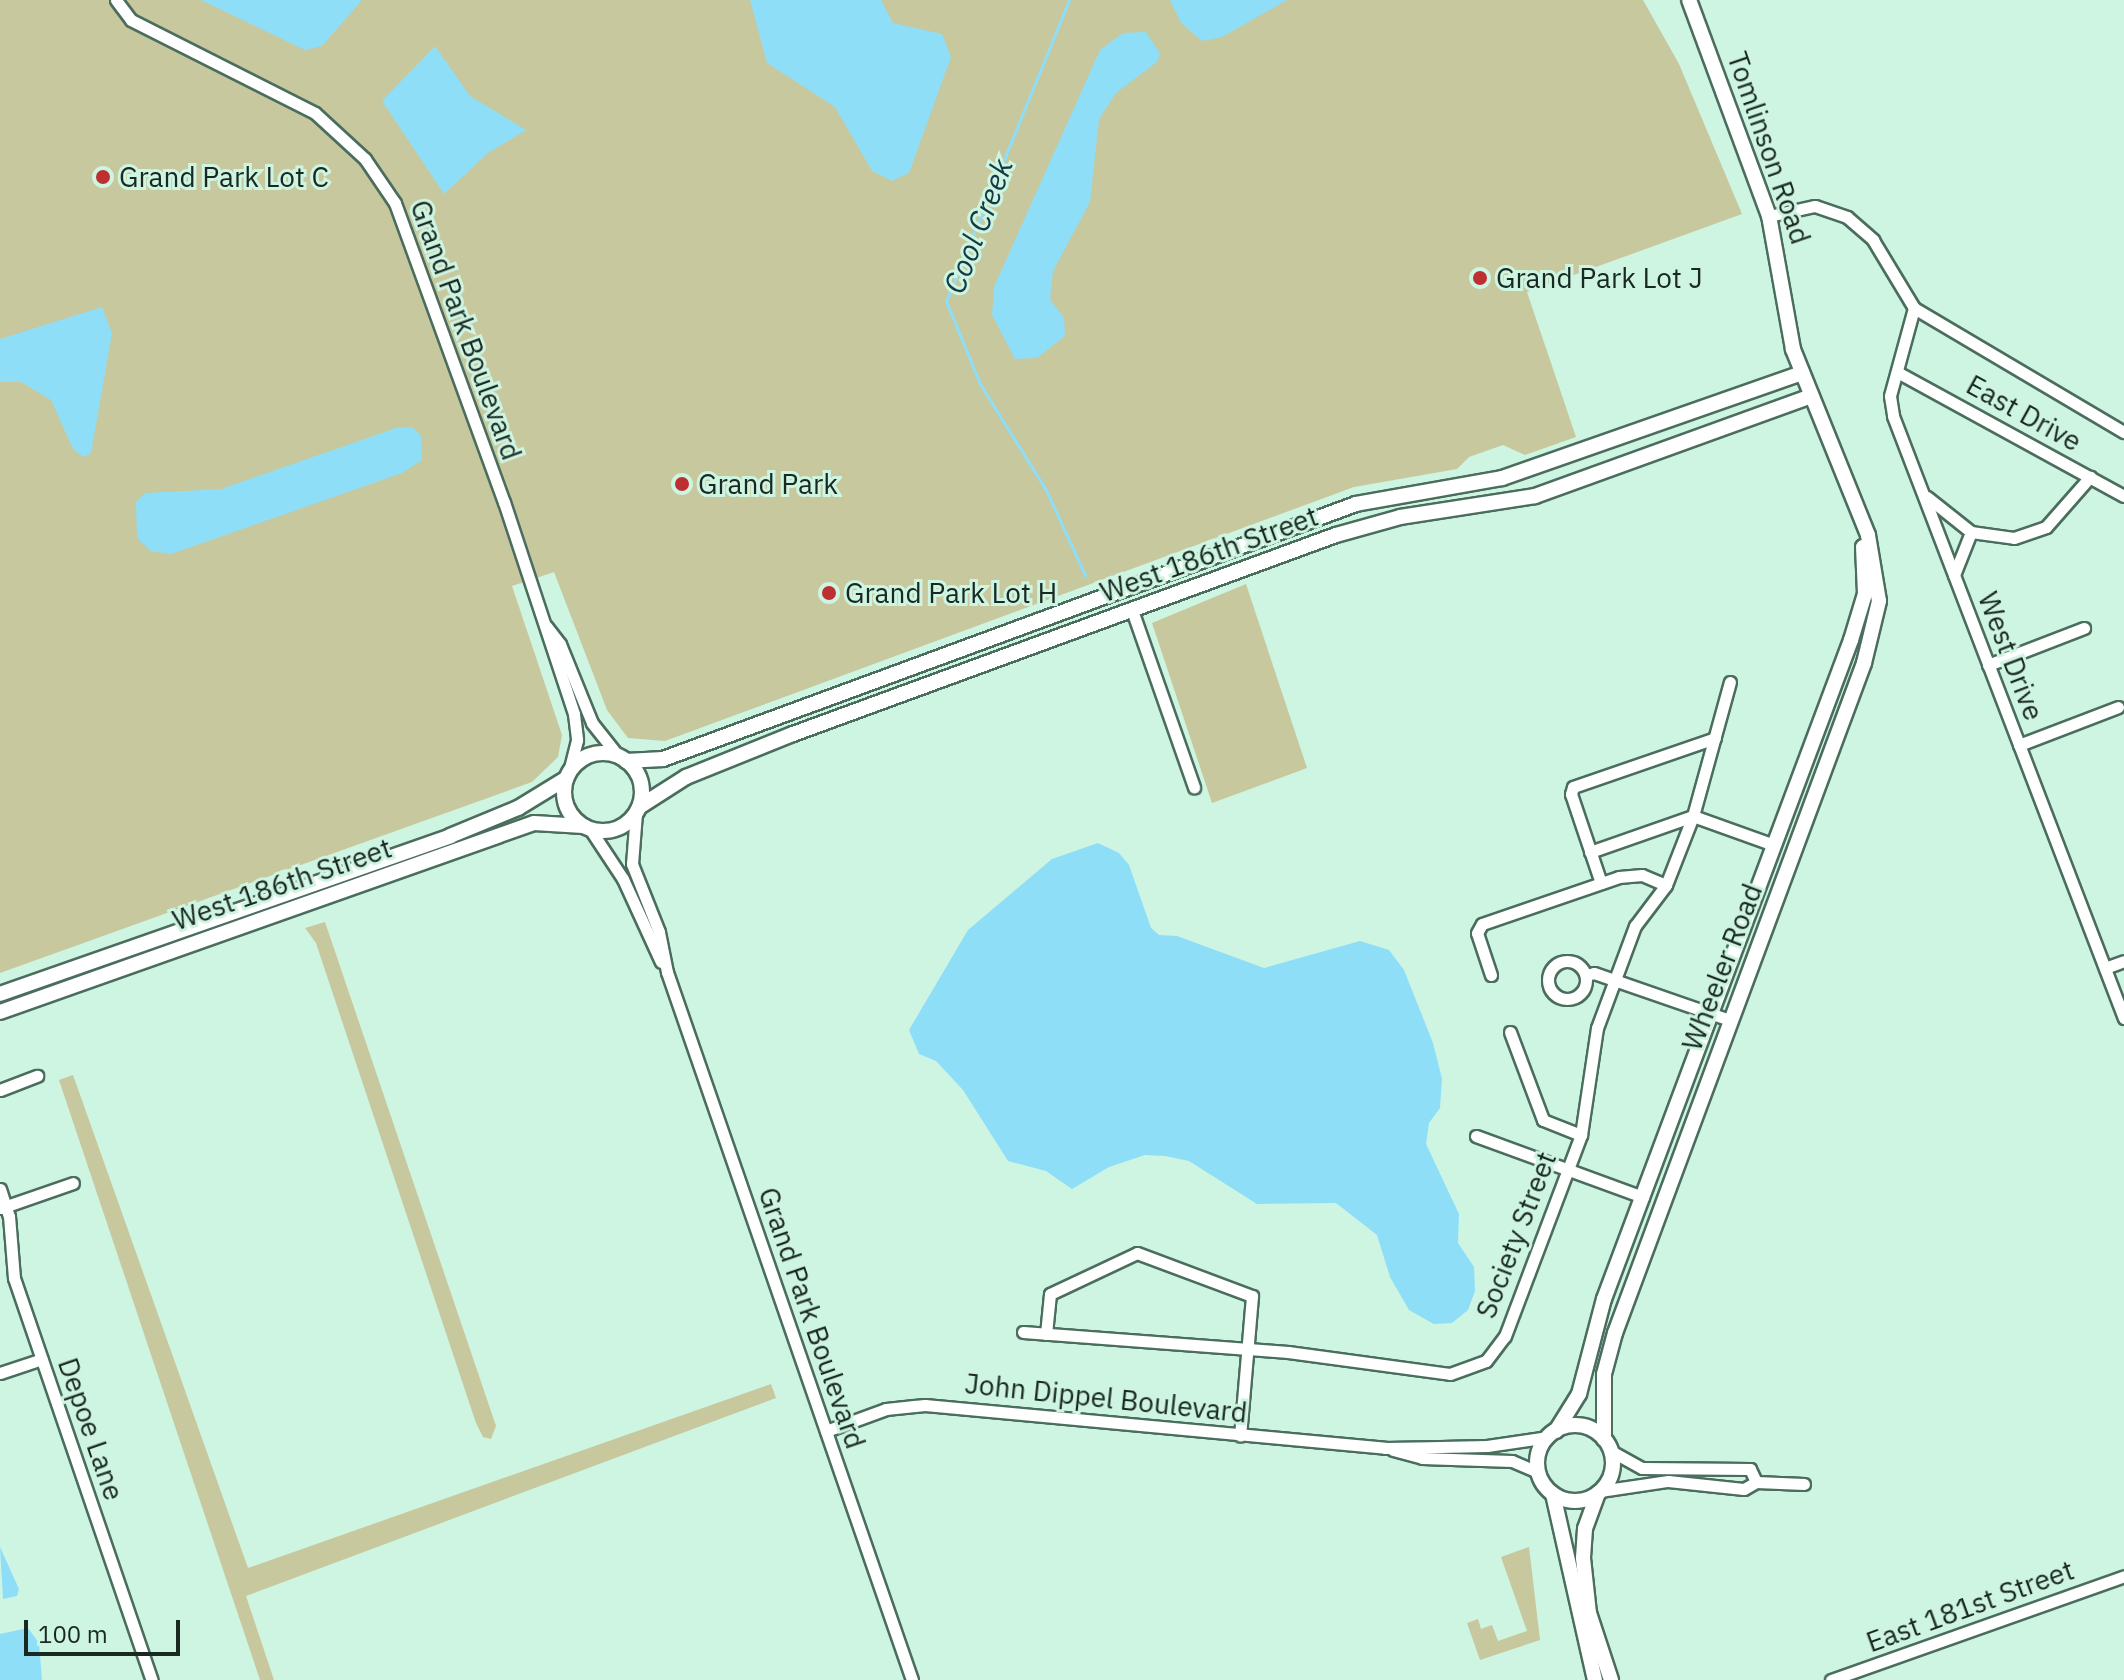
<!DOCTYPE html>
<style>
body{margin:0}
#map{position:relative;width:2124px;height:1680px;overflow:hidden;background:#cef4e2;font-family:"IBM Plex Sans",sans-serif}
div>[style]{position:absolute}
.green>*{inset:0;background:#c7c89d}
.water>*{inset:0;background:#8edef8}
.stream>*{height:3px;margin:-1.5px;padding:0 1.5px;transform-origin:1.5px;border-radius:1.5px;background:#8edef8}
.roads{filter:drop-shadow(2px 0 #4b6d5e) drop-shadow(-2px 0 #4b6d5e) drop-shadow(0 2px #4b6d5e) drop-shadow(0 -2px #4b6d5e)}
.minor>*{height:11px;margin:-5.5px;padding:0 5.5px;transform-origin:5.5px;border-radius:5.5px;background:#fff}
.minor>.ring{margin:-5.5px;padding:0;box-sizing:content-box;background:none;border:11px solid #fff;border-radius:50%}
.tertiary>*{height:14px;margin:-7px;padding:0 7px;transform-origin:7px;border-radius:7px;background:#fff}
.tertiary>.ring{margin:-7px;padding:0;box-sizing:content-box;background:none;border:14px solid #fff;border-radius:50%}
.dots>*{width:22px;height:22px;translate:-50% -50%;box-sizing:border-box;border:4px solid #cef4e2;border-radius:50%}
span{translate:-50% -50%;white-space:nowrap;text-align:center;line-height:1.15;-webkit-text-stroke:6px #cef4e2;paint-order:stroke}
.street-label{font-size:28px;color:#192821}
.poi-label{font-size:28px;color:#192821}
.left{translate:0 -50%;text-align:left}
.water-label{font-size:30px;color:#143944;font-style:italic}
.scale{position:absolute;left:24px;top:1620px;width:156px;height:36px;box-sizing:border-box;border:4px solid #192821;border-top:0;padding-left:10px;font-size:24px;line-height:28px;white-space:nowrap;color:#192821;-webkit-text-stroke:6px #cef4e2;paint-order:stroke}
</style>
<div id="map">
<div class="green">
<i style="clip-path:polygon(0 0,1643px 0,1679px 64px,1742px 214px,1527px 292px,1576px 437px,1525px 455px,1503px 445px,1469px 457px,1457px 469px,1354px 487px,665px 741px,628px 738px,607px 710px,554px 572px,512px 586px,562px 735px,558px 757px,532px 782px,0 973px)"></i>
<i style="clip-path:polygon(1246px 584px,1307px 768px,1212px 803px,1152px 623px)"></i>
<i style="clip-path:polygon(325px 922px,496px 1426px,491px 1439px,483px 1437px,476px 1423px,316px 943px,305px 928px)"></i>
<i style="clip-path:polygon(73px 1075px,248px 1568px,771px 1384px,776px 1398px,246px 1596px,274px 1680px,260px 1680px,59px 1080px)"></i>
<i style="clip-path:polygon(1529px 1547px,1540px 1640px,1480px 1660px,1467px 1623px,1478px 1619px,1481px 1629px,1492px 1625px,1498px 1641px,1527px 1631px,1501px 1557px)"></i>
</div>
<div class="water">
<i style="clip-path:polygon(201px 0,362px 0,322px 46px,305px 50px)"></i>
<i style="clip-path:polygon(750px 0,881px 0,893px 23px,942px 34px,951px 57px,909px 173px,892px 181px,872px 171px,835px 107px,767px 63px)"></i>
<i style="clip-path:polygon(1170px 0,1287px 0,1222px 37px,1202px 41px,1181px 23px)"></i>
<i style="clip-path:polygon(1146px 32px,1160px 53px,1157px 62px,1116px 93px,1099px 119px,1090px 202px,1053px 271px,1050px 299px,1064px 318px,1065px 336px,1037px 358px,1015px 359px,992px 315px,994px 287px,1100px 50px,1123px 33px)"></i>
<i style="clip-path:polygon(435px 46px,470px 96px,526px 130px,488px 153px,444px 194px,382px 101px)"></i>
<i style="clip-path:polygon(102px 307px,112px 333px,91px 453px,83px 457px,73px 449px,51px 400px,21px 382px,0 382px,0 339px)"></i>
<i style="clip-path:polygon(412px 427px,421px 436px,422px 460px,402px 473px,171px 554px,151px 551px,137px 538px,136px 502px,145px 493px,221px 489px,396px 428px)"></i>
<i style="clip-path:polygon(1098px 843px,1119px 853px,1129px 865px,1151px 928px,1159px 935px,1177px 936px,1264px 968px,1360px 941px,1389px 950px,1404px 970px,1433px 1043px,1442px 1079px,1440px 1108px,1429px 1123px,1426px 1144px,1459px 1214px,1458px 1243px,1474px 1267px,1475px 1291px,1468px 1310px,1452px 1323px,1434px 1324px,1409px 1310px,1390px 1277px,1377px 1235px,1336px 1203px,1257px 1204px,1189px 1161px,1165px 1156px,1145px 1155px,1109px 1167px,1072px 1189px,1046px 1171px,1008px 1161px,963px 1090px,936px 1061px,919px 1054px,909px 1030px,968px 930px,1052px 859px)"></i>
<i style="clip-path:polygon(0 1547px,19px 1589px,17px 1596px,3px 1599px)"></i>
<i style="clip-path:polygon(28px 1628px,39px 1643px,42px 1680px,0 1680px,0 1634px)"></i>
</div>
<div class="stream">
<i style="left:1069px;top:0;width:325px;rotate:112.2deg"></i>
<i style="left:946px;top:301px;width:90px;rotate:67.7deg"></i>
<i style="left:980px;top:384px;width:125px;rotate:58.1deg"></i>
<i style="left:1046px;top:490px;width:94px;rotate:65.4deg"></i>
</div>
<div class="roads">
<div class="minor">
<i style="left:116px;top:0;width:25px;rotate:53deg"></i>
<i style="left:131px;top:20px;width:206px;rotate:26.8deg"></i>
<i style="left:315px;top:113px;width:68px;rotate:42.6deg"></i>
<i style="left:365px;top:159px;width:53px;rotate:55.7deg"></i>
<i style="left:395px;top:203px;width:318px;rotate:70deg"></i>
<i style="left:504px;top:502px;width:223px;rotate:71.7deg"></i>
<i style="left:574px;top:714px;width:26px;rotate:83deg"></i>
<i style="left:577px;top:740px;width:36px;rotate:104deg"></i>
<i style="left:1769px;top:216px;width:47px;rotate:-12.3deg"></i>
<i style="left:1815px;top:206px;width:34px;rotate:19deg"></i>
<i style="left:1847px;top:217px;width:35px;rotate:41deg"></i>
<i style="left:1873px;top:240px;width:79px;rotate:58.9deg"></i>
<i style="left:1914px;top:308px;width:244px;rotate:30.6deg"></i>
<i style="left:1914px;top:308px;width:91px;rotate:105.3deg"></i>
<i style="left:1890px;top:396px;width:20px;rotate:81deg"></i>
<i style="left:1893px;top:416px;width:645px;rotate:69.01deg"></i>
<i style="left:1899px;top:373px;width:256px;rotate:28.7deg"></i>
<i style="left:1927px;top:497px;width:56px;rotate:38.5deg"></i>
<i style="left:1971px;top:532px;width:43px;rotate:7.9deg"></i>
<i style="left:2014px;top:538px;width:34px;rotate:-19deg"></i>
<i style="left:2046px;top:527px;width:67px;rotate:-48.7deg"></i>
<i style="left:1954px;top:575px;width:46px;rotate:-68.4deg"></i>
<i style="left:1132px;top:610px;width:188px;rotate:70.7deg"></i>
<i style="left:546px;top:626px;width:23px;rotate:52deg"></i>
<i style="left:560px;top:644px;width:85px;rotate:67.9deg"></i>
<i style="left:592px;top:723px;width:43px;rotate:51.5deg"></i>
<i style="left:1988px;top:665px;width:103px;rotate:-21.1deg"></i>
<i style="left:2019px;top:745px;width:106px;rotate:-21deg"></i>
<i style="left:636px;top:813px;width:51px;rotate:94.5deg"></i>
<i style="left:632px;top:864px;width:73px;rotate:68.3deg"></i>
<i style="left:659px;top:932px;width:41px;rotate:78.7deg"></i>
<i style="left:667px;top:972px;width:749px;rotate:70.91deg"></i>
<i style="left:590px;top:829px;width:60px;rotate:56.6deg"></i>
<i style="left:623px;top:879px;width:91px;rotate:65.4deg"></i>
<i style="left:1590px;top:852px;width:109px;rotate:-19.3deg"></i>
<i style="left:1693px;top:816px;width:86px;rotate:19.7deg"></i>
<i style="left:1601px;top:883px;width:94px;rotate:-108.6deg"></i>
<i style="left:1571px;top:794px;width:7px;rotate:-74deg"></i>
<i style="left:1573px;top:787px;width:150px;rotate:-19deg"></i>
<i class="ring" style="left:1548px;top:961px;width:27px;height:27px"></i>
<i style="left:2105px;top:968px;width:20px;rotate:-20deg"></i>
<i style="left:1491px;top:975px;width:44px;rotate:-108.4deg"></i>
<i style="left:1477px;top:933px;width:10px;rotate:-61deg"></i>
<i style="left:1482px;top:924px;width:145px;rotate:-18.9deg"></i>
<i style="left:1619px;top:877px;width:23px;rotate:-5deg"></i>
<i style="left:1642px;top:875px;width:26px;rotate:23deg"></i>
<i style="left:1586px;top:975px;width:8px;rotate:-14deg"></i>
<i style="left:1594px;top:973px;width:144px;rotate:19.1deg"></i>
<i style="left:1510px;top:1032px;width:94px;rotate:69.4deg"></i>
<i style="left:1543px;top:1120px;width:41px;rotate:21.5deg"></i>
<i style="left:0;top:1090px;width:40px;rotate:-21deg"></i>
<i style="left:1476px;top:1136px;width:178px;rotate:20.1deg"></i>
<i style="left:0;top:1189px;width:28px;rotate:72deg"></i>
<i style="left:9px;top:1216px;width:62px;rotate:85.4deg"></i>
<i style="left:14px;top:1278px;width:425px;rotate:71.1deg"></i>
<i style="left:1px;top:1208px;width:76px;rotate:-19.1deg"></i>
<i style="left:1023px;top:1332px;width:266px;rotate:4.3deg"></i>
<i style="left:1288px;top:1352px;width:163px;rotate:7.7deg"></i>
<i style="left:1450px;top:1374px;width:38px;rotate:-20deg"></i>
<i style="left:1486px;top:1361px;width:31px;rotate:-53deg"></i>
<i style="left:1505px;top:1336px;width:215px;rotate:-69.3deg"></i>
<i style="left:1581px;top:1135px;width:108px;rotate:-81.5deg"></i>
<i style="left:1597px;top:1028px;width:109px;rotate:-69.6deg"></i>
<i style="left:1635px;top:926px;width:51px;rotate:-52.9deg"></i>
<i style="left:1666px;top:885px;width:74px;rotate:-68.6deg"></i>
<i style="left:1693px;top:816px;width:139px;rotate:-74.6deg"></i>
<i style="left:1046px;top:1334px;width:40px;rotate:-84.3deg"></i>
<i style="left:1050px;top:1294px;width:96px;rotate:-25.2deg"></i>
<i style="left:1137px;top:1253px;width:123px;rotate:20.5deg"></i>
<i style="left:1252px;top:1296px;width:140px;rotate:94.9deg"></i>
<i style="left:0;top:1373px;width:44px;rotate:-18.4deg"></i>
<i style="left:826px;top:1431px;width:64px;rotate:-20.1deg"></i>
<i style="left:886px;top:1409px;width:39px;rotate:-6deg"></i>
<i style="left:925px;top:1405px;width:462px;rotate:5.3deg"></i>
<i style="left:1385px;top:1448px;width:102px;rotate:-1.1deg"></i>
<i style="left:1487px;top:1446px;width:62px;rotate:-8.4deg"></i>
<i style="left:1393px;top:1450px;width:30px;rotate:15deg"></i>
<i style="left:1422px;top:1458px;width:90px;rotate:1.9deg"></i>
<i style="left:1512px;top:1461px;width:28px;rotate:23deg"></i>
<i style="left:1611px;top:1451px;width:35px;rotate:29deg"></i>
<i style="left:1642px;top:1468px;width:108px;rotate:0.5deg"></i>
<i style="left:1750px;top:1469px;width:14px;rotate:65deg"></i>
<i style="left:1600px;top:1491px;width:69px;rotate:-8.4deg"></i>
<i style="left:1668px;top:1481px;width:76px;rotate:6deg"></i>
<i style="left:1744px;top:1489px;width:14px;rotate:-30deg"></i>
<i style="left:1756px;top:1482px;width:48px;rotate:2.4deg"></i>
<i style="left:1831px;top:1680px;width:311px;rotate:-19.5deg"></i>
</div>
<div class="tertiary">
<i class="ring" style="left:564px;top:753px;width:64px;height:64px"></i>
<i style="left:626px;top:761px;width:37px;rotate:-3deg"></i>
<i style="left:663px;top:759px;width:738px;rotate:-20.2deg"></i>
<i style="left:1356px;top:504px;width:148px;rotate:-10.1deg"></i>
<i style="left:1502px;top:478px;width:318px;rotate:-19.3deg"></i>
<i style="left:639px;top:807px;width:56px;rotate:-32.6deg"></i>
<i style="left:686px;top:777px;width:115px;rotate:-21.9deg"></i>
<i style="left:793px;top:734px;width:578px;rotate:-20.13deg"></i>
<i style="left:1336px;top:535px;width:66px;rotate:-15.7deg"></i>
<i style="left:1400px;top:517px;width:137px;rotate:-8.8deg"></i>
<i style="left:1535px;top:496px;width:294px;rotate:-19.9deg"></i>
<i style="left:0;top:994px;width:477px;rotate:-19.3deg"></i>
<i style="left:450px;top:836px;width:74px;rotate:-22.4deg"></i>
<i style="left:518px;top:808px;width:57px;rotate:-31.5deg"></i>
<i style="left:0;top:1012px;width:566px;rotate:-19.49deg"></i>
<i style="left:534px;top:823px;width:49px;rotate:3.5deg"></i>
<i class="ring" style="left:1537px;top:1425px;width:62px;height:62px"></i>
<i style="left:1556px;top:1431px;width:44px;rotate:-58.1deg"></i>
<i style="left:1579px;top:1394px;width:98px;rotate:-75.3deg"></i>
<i style="left:1604px;top:1299px;width:704px;rotate:-69.45deg"></i>
<i style="left:1851px;top:640px;width:48px;rotate:-73.1deg"></i>
<i style="left:1865px;top:594px;width:47px;rotate:-92.4deg"></i>
<i style="left:1604px;top:1439px;width:65px;rotate:-90deg"></i>
<i style="left:1604px;top:1374px;width:42px;rotate:-75deg"></i>
<i style="left:1615px;top:1333px;width:715px;rotate:-69.61deg"></i>
<i style="left:1864px;top:663px;width:64px;rotate:-76.4deg"></i>
<i style="left:1879px;top:601px;width:67px;rotate:-99.5deg"></i>
<i style="left:1868px;top:535px;width:201px;rotate:-112deg"></i>
<i style="left:1793px;top:349px;width:135px;rotate:-100.2deg"></i>
<i style="left:1769px;top:216px;width:230px;rotate:-110.3deg"></i>
<i style="left:1598px;top:1493px;width:38px;rotate:110deg"></i>
<i style="left:1585px;top:1529px;width:29px;rotate:94deg"></i>
<i style="left:1583px;top:1558px;width:55px;rotate:83.8deg"></i>
<i style="left:1589px;top:1613px;width:71px;rotate:71.8deg"></i>
<i style="left:1553px;top:1494px;width:191px;rotate:77.3deg"></i>
</div>
</div>
<div class="dots">
<i style="left:103px;top:177px;background:#be2f31"></i>
<i style="left:1480px;top:278px;background:#be2f31"></i>
<i style="left:682px;top:484px;background:#be2f31"></i>
<i style="left:829px;top:593px;background:#be2f31"></i>
</div>
<div class="street-label">
<span style="left:1769px;top:148px;rotate:71deg">Tomlinson Road</span>
<span style="left:466px;top:330px;rotate:70deg">Grand Park Boulevard</span>
<span style="left:2024px;top:413px;rotate:29deg">East Drive</span>
<span style="left:1209px;top:554px;rotate:-20deg">West 186th Street</span>
<span style="left:2011px;top:656px;rotate:69deg">West Drive</span>
<span style="left:282px;top:884px;rotate:-19deg">West 186th Street</span>
<span style="left:1722px;top:967px;rotate:-69deg">Wheeler Road</span>
<span style="left:1516px;top:1235px;rotate:-69deg">Society Street</span>
<span style="left:812px;top:1318px;rotate:71deg">Grand Park Boulevard</span>
<span style="left:1106px;top:1398px;rotate:6deg">John Dippel Boulevard</span>
<span style="left:91px;top:1429px;rotate:71deg">Depoe Lane</span>
<span style="left:1970px;top:1606px;rotate:-20deg">East 181st Street</span>
</div>
<div class="poi-label">
<span class="left" style="left:119px;top:177px">Grand Park Lot C</span>
<span class="left" style="left:1496px;top:278px">Grand Park Lot J</span>
<span class="left" style="left:698px;top:484px">Grand Park</span>
<span class="left" style="left:845px;top:593px">Grand Park Lot H</span>
</div>
<div class="water-label">
<span style="left:978px;top:226px;rotate:-69deg">Cool Creek</span>
</div>
<div class="scale">100 m</div>
</div>
